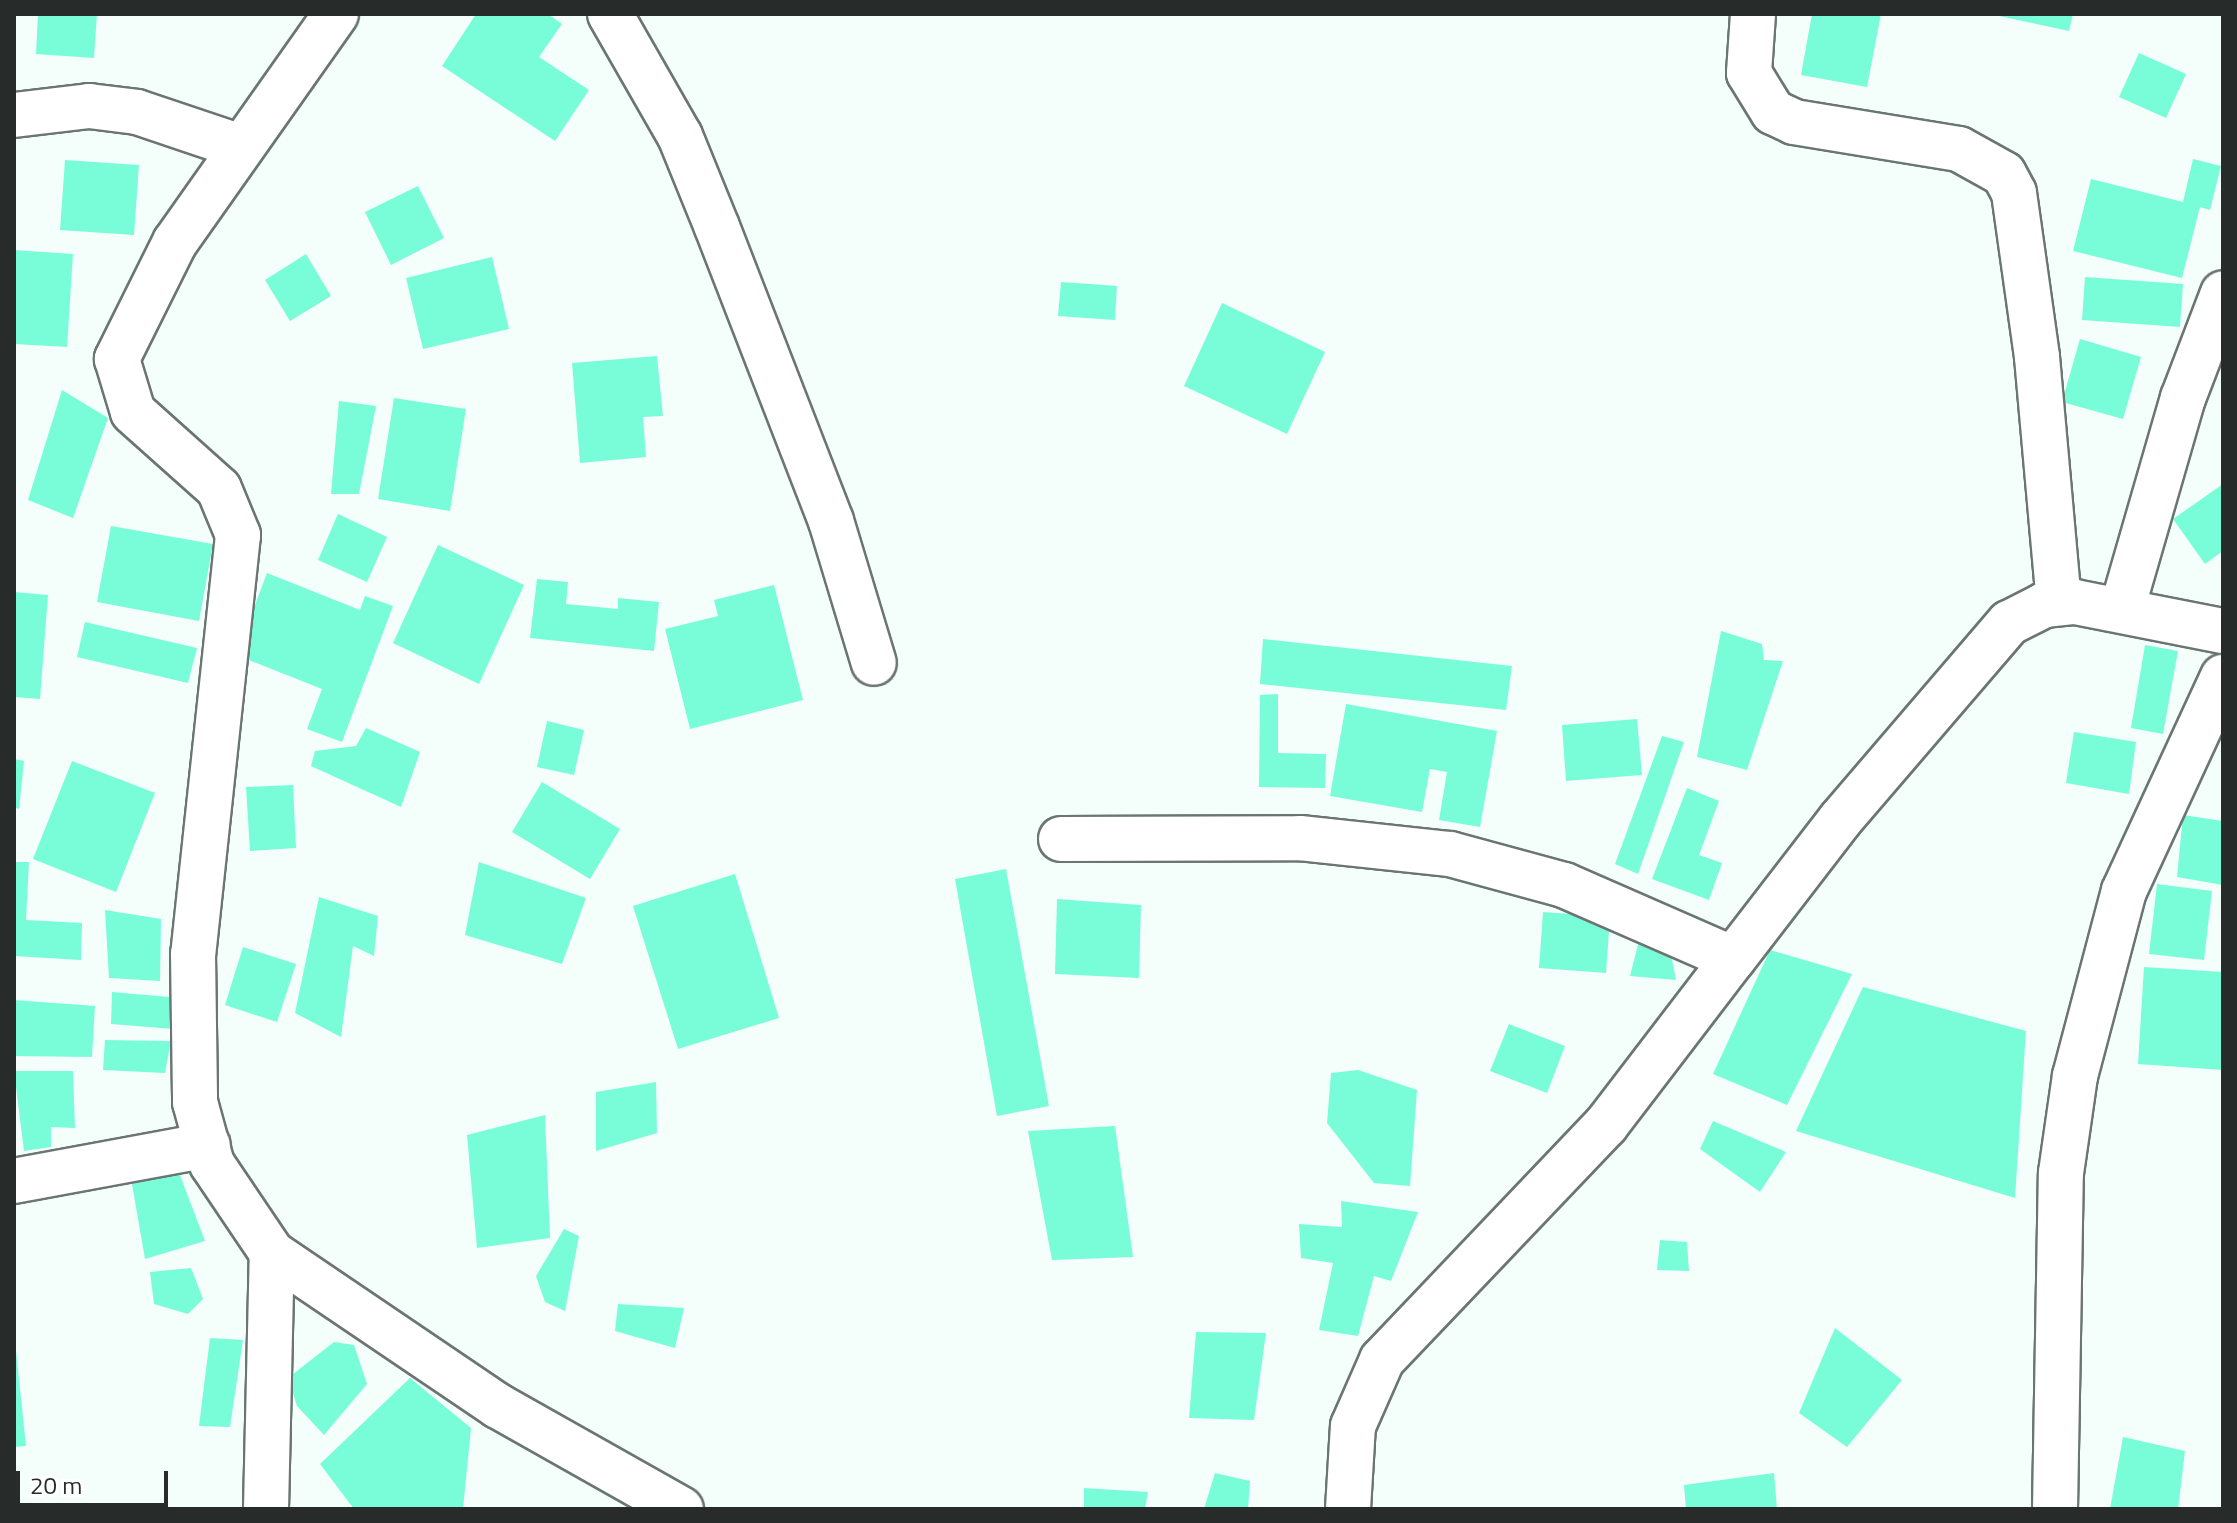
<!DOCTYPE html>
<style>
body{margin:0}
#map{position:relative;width:2237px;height:1523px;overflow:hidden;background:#f4fefb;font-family:"Titillium Web",sans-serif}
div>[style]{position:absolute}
.building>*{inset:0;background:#79fdd9}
.roads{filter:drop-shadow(2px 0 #6b7571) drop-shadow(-2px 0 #6b7571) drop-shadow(0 2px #6b7571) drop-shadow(0 -2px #6b7571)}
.street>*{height:44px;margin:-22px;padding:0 22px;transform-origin:22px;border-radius:22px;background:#fff}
span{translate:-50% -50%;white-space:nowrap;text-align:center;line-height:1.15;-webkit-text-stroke:8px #fff;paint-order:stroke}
.frame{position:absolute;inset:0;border:16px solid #272b2a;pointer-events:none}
.scale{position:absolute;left:16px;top:1471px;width:152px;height:36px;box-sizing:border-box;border:4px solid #272b2a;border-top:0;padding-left:10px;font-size:24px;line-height:28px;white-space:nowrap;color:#272b2a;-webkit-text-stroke:6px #fff;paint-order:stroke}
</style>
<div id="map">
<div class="building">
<i style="clip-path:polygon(38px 14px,97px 14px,94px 58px,36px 54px)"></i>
<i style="clip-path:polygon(476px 14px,548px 14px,562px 24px,539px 57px,589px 90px,555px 141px,442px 66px)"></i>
<i style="clip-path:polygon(1812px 14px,1881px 14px,1867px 87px,1801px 75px)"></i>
<i style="clip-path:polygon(1990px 14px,2073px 14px,2069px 31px)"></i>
<i style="clip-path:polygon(2139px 53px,2186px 74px,2166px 118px,2119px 97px)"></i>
<i style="clip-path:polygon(2193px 159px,2221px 166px,2210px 210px,2200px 207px,2182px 278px,2073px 251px,2091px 179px,2183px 202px)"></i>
<i style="clip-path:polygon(65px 160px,139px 165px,134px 235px,60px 230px)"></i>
<i style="clip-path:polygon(418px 186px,444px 238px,391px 265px,365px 212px)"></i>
<i style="clip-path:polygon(14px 250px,73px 254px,67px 347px,14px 344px)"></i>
<i style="clip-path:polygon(306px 254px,331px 296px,290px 321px,265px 280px)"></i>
<i style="clip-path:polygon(492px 257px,509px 329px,423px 349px,406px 278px)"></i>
<i style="clip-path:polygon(2085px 277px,2183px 284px,2180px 327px,2082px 320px)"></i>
<i style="clip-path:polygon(1061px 282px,1117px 286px,1115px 320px,1058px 316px)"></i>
<i style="clip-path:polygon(1222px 303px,1325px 352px,1287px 434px,1184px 386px)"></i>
<i style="clip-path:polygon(2080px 339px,2141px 357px,2123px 419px,2062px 402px)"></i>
<i style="clip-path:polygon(657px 356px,663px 416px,643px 417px,646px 457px,580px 463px,572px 363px)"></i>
<i style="clip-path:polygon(62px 390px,108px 418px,73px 518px,28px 500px)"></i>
<i style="clip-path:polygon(394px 398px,466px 409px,450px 511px,378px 499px)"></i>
<i style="clip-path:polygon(339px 401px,376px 406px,359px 494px,331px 494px)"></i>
<i style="clip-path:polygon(2223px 484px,2223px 551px,2205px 564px,2173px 519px)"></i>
<i style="clip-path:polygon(338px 514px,387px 537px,367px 582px,318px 560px)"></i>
<i style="clip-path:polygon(111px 526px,213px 544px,199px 621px,97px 602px)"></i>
<i style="clip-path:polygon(438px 545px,524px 585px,479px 684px,393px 643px)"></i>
<i style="clip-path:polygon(267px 573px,360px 610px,365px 596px,393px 606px,342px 742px,307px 729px,322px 689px,236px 655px)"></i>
<i style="clip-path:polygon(537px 579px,568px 582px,566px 604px,618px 609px,618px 598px,659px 602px,654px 651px,530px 638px)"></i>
<i style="clip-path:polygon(774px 585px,803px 700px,690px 729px,665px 629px,718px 616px,714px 600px)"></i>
<i style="clip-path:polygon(14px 592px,48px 595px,40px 699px,14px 697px)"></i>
<i style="clip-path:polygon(85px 622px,197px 648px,188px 683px,77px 657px)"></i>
<i style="clip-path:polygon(1721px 631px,1762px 644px,1764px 660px,1783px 661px,1747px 770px,1697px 757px)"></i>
<i style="clip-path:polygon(1263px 639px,1512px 666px,1506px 710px,1260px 684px)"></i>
<i style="clip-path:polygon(2145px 645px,2178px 651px,2163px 734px,2131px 728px)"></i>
<i style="clip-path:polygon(1278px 694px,1278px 753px,1326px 754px,1325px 788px,1259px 787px,1260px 695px)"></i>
<i style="clip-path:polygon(1346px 704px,1497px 731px,1480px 827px,1439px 820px,1447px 772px,1430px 769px,1422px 812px,1330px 796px)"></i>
<i style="clip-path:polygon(1637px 719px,1642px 775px,1566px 781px,1562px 725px)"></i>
<i style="clip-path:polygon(547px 721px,584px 730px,574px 775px,537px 767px)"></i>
<i style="clip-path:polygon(366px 728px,420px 752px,401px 807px,311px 766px,315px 751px,356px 746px)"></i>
<i style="clip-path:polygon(2074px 732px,2136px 742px,2129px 794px,2066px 783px)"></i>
<i style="clip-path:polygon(1662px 736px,1684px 742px,1638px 874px,1615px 864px)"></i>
<i style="clip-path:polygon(14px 759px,24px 761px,19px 809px,14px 807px)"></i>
<i style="clip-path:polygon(72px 761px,155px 793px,116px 892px,33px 859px)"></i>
<i style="clip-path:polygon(542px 782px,620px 829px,590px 879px,512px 832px)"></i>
<i style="clip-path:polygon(293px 785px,296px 848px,250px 851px,246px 787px)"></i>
<i style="clip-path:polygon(1687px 788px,1719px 801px,1699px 855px,1722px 863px,1709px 900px,1652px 879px)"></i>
<i style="clip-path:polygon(2183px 815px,2223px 821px,2223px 885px,2177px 877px)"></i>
<i style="clip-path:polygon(14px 862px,29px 862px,26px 920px,82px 923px,81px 960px,14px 956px)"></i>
<i style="clip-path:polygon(479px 862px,586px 898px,562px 964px,465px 935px)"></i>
<i style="clip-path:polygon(1006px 869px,1049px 1106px,997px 1116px,955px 879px)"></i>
<i style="clip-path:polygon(735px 874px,779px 1018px,678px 1049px,633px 906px)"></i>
<i style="clip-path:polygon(2157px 884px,2212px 891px,2204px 960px,2149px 954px)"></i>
<i style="clip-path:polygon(319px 897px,378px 916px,374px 956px,353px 946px,341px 1037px,295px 1013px)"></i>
<i style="clip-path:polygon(1057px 899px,1141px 905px,1139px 978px,1055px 974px)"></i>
<i style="clip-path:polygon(105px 910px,161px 919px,160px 981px,109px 978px)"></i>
<i style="clip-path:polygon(1543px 912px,1610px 917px,1606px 973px,1539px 968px)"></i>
<i style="clip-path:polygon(1641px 933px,1668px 939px,1676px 980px,1630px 976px)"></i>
<i style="clip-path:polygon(243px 947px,296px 964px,277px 1022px,225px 1005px)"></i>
<i style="clip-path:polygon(1770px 950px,1852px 974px,1787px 1105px,1713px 1074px)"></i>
<i style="clip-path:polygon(2144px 967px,2223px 972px,2223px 1070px,2138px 1064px)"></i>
<i style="clip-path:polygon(1863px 987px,2026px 1031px,2015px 1198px,1796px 1131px)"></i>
<i style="clip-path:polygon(112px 992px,169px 997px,173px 1029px,111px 1024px)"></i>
<i style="clip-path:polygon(14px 1000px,95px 1006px,92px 1057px,14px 1056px)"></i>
<i style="clip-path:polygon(1509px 1024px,1565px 1046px,1547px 1093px,1490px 1071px)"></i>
<i style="clip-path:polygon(105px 1040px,171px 1041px,165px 1073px,103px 1070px)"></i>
<i style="clip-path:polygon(1358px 1070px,1417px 1090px,1410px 1186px,1374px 1183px,1327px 1123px,1331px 1073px)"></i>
<i style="clip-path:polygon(14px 1071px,73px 1071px,75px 1128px,51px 1127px,51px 1147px,24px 1151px)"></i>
<i style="clip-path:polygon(656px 1082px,657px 1133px,596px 1151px,596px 1092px)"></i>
<i style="clip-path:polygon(545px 1115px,550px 1238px,477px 1248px,467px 1135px)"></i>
<i style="clip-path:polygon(1713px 1121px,1786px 1152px,1760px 1192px,1700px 1149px)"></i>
<i style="clip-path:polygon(1115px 1126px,1133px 1257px,1052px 1260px,1028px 1131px)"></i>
<i style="clip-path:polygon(178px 1170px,205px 1241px,145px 1259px,132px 1184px)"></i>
<i style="clip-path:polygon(1341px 1201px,1418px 1212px,1391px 1281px,1374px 1276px,1358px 1336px,1319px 1330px,1333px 1263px,1301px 1258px,1299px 1224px,1342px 1227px)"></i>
<i style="clip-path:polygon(564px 1229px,579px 1236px,565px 1311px,545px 1302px,536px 1276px)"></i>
<i style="clip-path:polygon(1660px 1240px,1687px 1242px,1689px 1271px,1657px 1270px)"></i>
<i style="clip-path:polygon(191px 1268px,203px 1299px,188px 1314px,154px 1304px,150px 1272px)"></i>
<i style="clip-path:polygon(618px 1304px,684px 1308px,675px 1348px,615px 1331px)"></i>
<i style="clip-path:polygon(1835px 1328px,1902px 1380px,1847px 1447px,1799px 1413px)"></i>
<i style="clip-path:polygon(14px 1331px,26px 1446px,14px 1447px)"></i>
<i style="clip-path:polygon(1196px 1332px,1266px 1333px,1254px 1420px,1189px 1418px)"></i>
<i style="clip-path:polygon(210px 1338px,243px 1340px,230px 1427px,199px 1426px)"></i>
<i style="clip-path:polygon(334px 1342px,354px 1345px,367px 1384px,324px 1435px,297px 1406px,288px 1378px)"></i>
<i style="clip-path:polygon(410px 1378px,471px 1428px,463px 1509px,354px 1509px,320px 1464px)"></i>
<i style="clip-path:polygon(2123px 1437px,2185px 1451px,2178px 1509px,2110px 1509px)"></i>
<i style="clip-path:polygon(1215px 1473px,1250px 1481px,1248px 1509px,1204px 1509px)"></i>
<i style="clip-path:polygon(1774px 1473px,1777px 1509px,1686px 1509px,1684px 1485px)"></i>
<i style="clip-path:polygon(1084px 1488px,1148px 1492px,1145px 1509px,1084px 1509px)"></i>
</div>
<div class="roads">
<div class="street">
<i style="left:336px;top:14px;width:279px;rotate:125.2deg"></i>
<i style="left:175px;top:242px;width:131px;rotate:116.4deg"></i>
<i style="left:117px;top:359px;width:55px;rotate:73.2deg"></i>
<i style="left:133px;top:412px;width:115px;rotate:41.8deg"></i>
<i style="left:219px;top:489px;width:50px;rotate:67.6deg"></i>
<i style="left:238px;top:535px;width:421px;rotate:96.1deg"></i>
<i style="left:193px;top:954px;width:148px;rotate:89.2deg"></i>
<i style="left:195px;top:1102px;width:64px;rotate:74.7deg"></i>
<i style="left:212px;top:1164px;width:107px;rotate:56deg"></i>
<i style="left:272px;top:1253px;width:273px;rotate:34.1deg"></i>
<i style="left:498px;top:1406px;width:210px;rotate:29.4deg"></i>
<i style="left:610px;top:14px;width:141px;rotate:60.2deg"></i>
<i style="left:680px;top:136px;width:98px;rotate:67.9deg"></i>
<i style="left:717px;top:227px;width:315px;rotate:68.8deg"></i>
<i style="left:831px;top:521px;width:148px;rotate:73.2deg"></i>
<i style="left:1753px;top:14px;width:59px;rotate:93.9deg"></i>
<i style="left:1749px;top:73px;width:46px;rotate:58.4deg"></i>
<i style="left:1773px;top:112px;width:23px;rotate:25deg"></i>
<i style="left:1794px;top:122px;width:167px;rotate:9.3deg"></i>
<i style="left:1959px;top:149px;width:51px;rotate:29.1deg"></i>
<i style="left:2004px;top:174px;width:21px;rotate:62deg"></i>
<i style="left:2014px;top:193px;width:166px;rotate:82deg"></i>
<i style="left:2037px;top:357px;width:246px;rotate:84.9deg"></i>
<i style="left:14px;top:115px;width:76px;rotate:-6.8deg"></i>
<i style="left:89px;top:106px;width:48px;rotate:7.1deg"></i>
<i style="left:137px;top:112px;width:107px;rotate:18.6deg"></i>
<i style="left:2122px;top:609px;width:220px;rotate:-73.9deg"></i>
<i style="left:2183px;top:398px;width:112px;rotate:-69.1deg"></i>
<i style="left:1061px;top:839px;width:239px;rotate:-0.2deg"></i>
<i style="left:1300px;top:838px;width:151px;rotate:6.1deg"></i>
<i style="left:1450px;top:854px;width:118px;rotate:15.2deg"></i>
<i style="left:1564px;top:885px;width:184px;rotate:23.6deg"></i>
<i style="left:1733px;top:959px;width:175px;rotate:-52.4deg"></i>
<i style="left:1840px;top:820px;width:260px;rotate:-49.4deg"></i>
<i style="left:2009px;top:623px;width:39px;rotate:-27deg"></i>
<i style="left:2044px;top:605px;width:31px;rotate:-6deg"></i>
<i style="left:2075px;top:602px;width:151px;rotate:11.1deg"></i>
<i style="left:14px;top:1181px;width:197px;rotate:-10.5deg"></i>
<i style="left:266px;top:1509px;width:256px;rotate:-88.7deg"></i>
<i style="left:1348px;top:1509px;width:83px;rotate:-86.6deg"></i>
<i style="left:1353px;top:1426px;width:72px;rotate:-66.3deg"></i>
<i style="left:1382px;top:1360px;width:325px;rotate:-46.4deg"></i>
<i style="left:1606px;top:1125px;width:209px;rotate:-52.6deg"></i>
<i style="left:2055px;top:1509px;width:336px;rotate:-89deg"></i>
<i style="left:2061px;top:1173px;width:98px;rotate:-81.8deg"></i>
<i style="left:2075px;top:1076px;width:191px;rotate:-75.2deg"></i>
<i style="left:2124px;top:891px;width:236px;rotate:-65.2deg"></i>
</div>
</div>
<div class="frame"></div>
<div class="scale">20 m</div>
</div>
